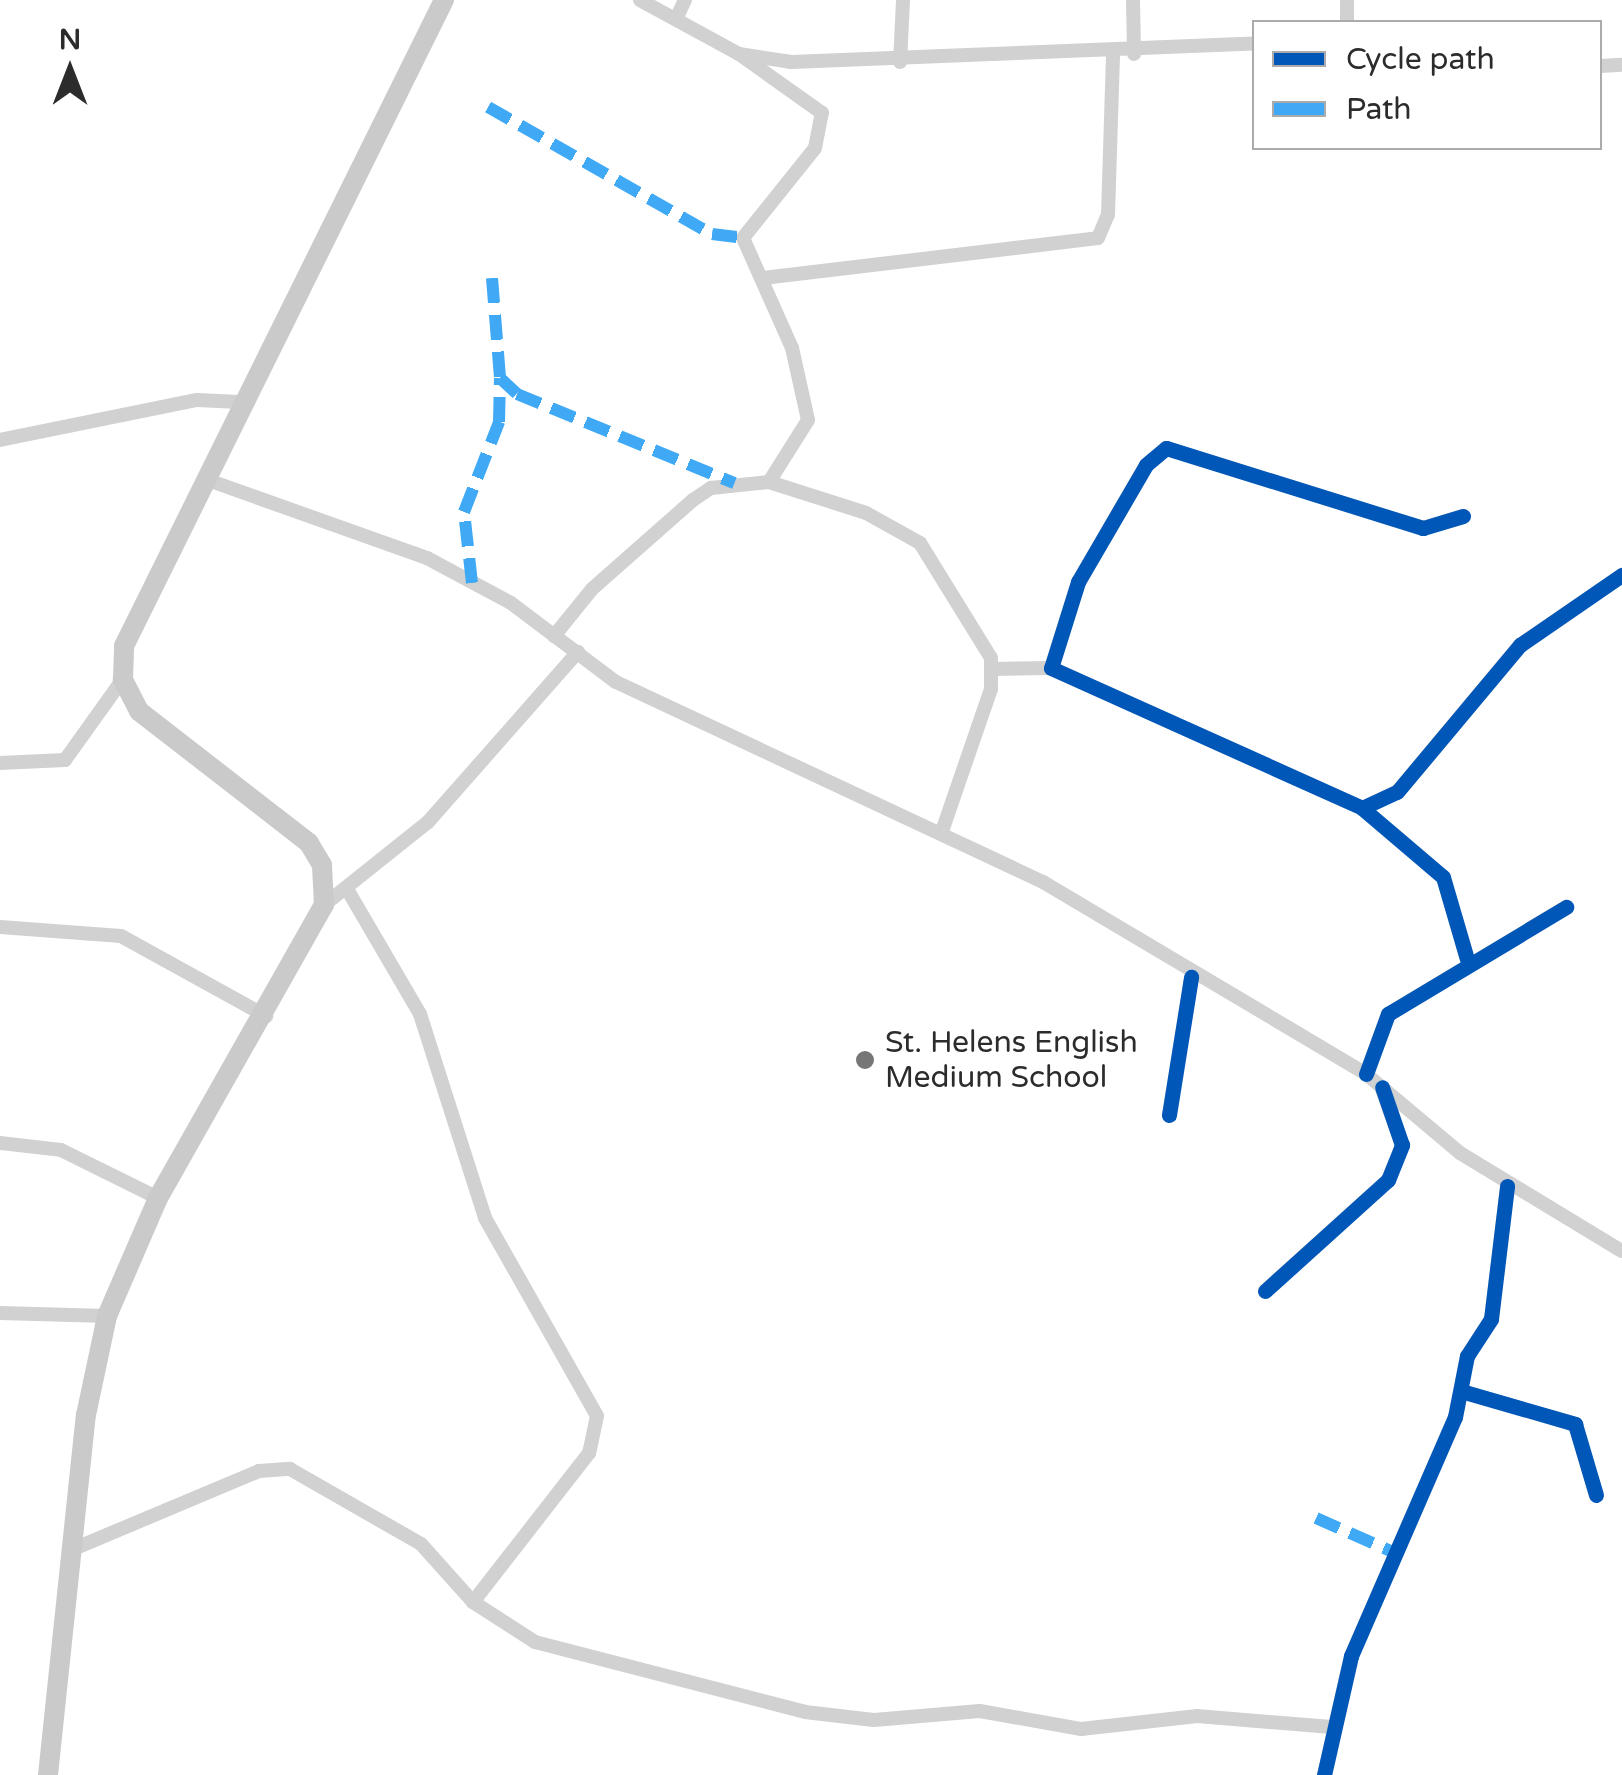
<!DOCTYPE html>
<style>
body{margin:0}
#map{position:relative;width:1622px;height:1775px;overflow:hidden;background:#fff;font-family:"Varela Round",sans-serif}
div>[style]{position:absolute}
.street>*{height:14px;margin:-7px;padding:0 7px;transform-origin:7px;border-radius:7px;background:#d1d1d1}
.secondary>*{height:20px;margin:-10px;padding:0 10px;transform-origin:10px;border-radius:10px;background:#cacaca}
.quiet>*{height:12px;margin-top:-6px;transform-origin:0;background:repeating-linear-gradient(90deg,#3fa9f5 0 25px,transparent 0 37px)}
.cycleway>*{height:15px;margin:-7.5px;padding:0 7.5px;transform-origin:7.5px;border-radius:7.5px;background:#0057b8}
.dots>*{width:28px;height:28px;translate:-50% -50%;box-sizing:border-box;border:5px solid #fff;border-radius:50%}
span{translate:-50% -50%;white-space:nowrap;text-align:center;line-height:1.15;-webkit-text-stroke:10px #fff;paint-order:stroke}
.poi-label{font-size:30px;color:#2c2c2c}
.left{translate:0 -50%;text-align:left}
.legend{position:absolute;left:1252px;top:20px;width:350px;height:130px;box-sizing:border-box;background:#fff;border:2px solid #ababab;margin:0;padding:12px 18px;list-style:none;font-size:30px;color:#2c2c2c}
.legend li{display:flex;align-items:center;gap:20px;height:50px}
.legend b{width:50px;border:2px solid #ababab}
.north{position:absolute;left:20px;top:20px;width:100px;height:100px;-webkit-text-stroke:8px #fff;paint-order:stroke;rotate:0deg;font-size:28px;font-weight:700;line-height:40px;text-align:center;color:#2c2c2c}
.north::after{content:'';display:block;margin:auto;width:35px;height:45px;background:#2c2c2c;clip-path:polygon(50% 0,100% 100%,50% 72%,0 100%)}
</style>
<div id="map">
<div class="street">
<i style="left:640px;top:0;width:113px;rotate:28.6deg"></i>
<i style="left:739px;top:54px;width:53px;rotate:8.7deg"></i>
<i style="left:791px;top:62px;width:463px;rotate:-2.3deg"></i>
<i style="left:1133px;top:0;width:54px;rotate:88.9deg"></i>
<i style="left:1347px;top:0;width:22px;rotate:90deg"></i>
<i style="left:677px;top:17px;width:19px;rotate:-65deg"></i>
<i style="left:900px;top:62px;width:62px;rotate:-87.2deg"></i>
<i style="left:1600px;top:66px;width:22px;rotate:-3deg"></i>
<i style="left:763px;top:278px;width:337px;rotate:-6.8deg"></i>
<i style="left:1098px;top:238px;width:25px;rotate:-67deg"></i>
<i style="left:1108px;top:215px;width:161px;rotate:-88.2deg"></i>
<i style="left:0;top:440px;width:201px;rotate:-11.5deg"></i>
<i style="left:197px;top:400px;width:43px;rotate:2.7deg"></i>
<i style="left:205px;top:479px;width:236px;rotate:19.6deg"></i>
<i style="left:427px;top:558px;width:95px;rotate:28.2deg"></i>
<i style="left:511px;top:603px;width:131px;rotate:37deg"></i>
<i style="left:616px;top:682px;width:472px;rotate:25.1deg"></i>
<i style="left:1043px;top:882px;width:376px;rotate:30.7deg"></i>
<i style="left:1366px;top:1074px;width:123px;rotate:40deg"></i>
<i style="left:1460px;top:1153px;width:189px;rotate:31.2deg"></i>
<i style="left:769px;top:482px;width:102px;rotate:17.7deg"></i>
<i style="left:866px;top:513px;width:62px;rotate:29.1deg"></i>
<i style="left:920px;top:543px;width:135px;rotate:58.3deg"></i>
<i style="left:991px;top:658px;width:31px;rotate:90deg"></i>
<i style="left:991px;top:689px;width:153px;rotate:109deg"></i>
<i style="left:1463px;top:516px;width:42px;rotate:163.3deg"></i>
<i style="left:1423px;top:528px;width:269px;rotate:-162.7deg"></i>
<i style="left:1166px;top:448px;width:26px;rotate:140deg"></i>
<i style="left:1146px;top:465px;width:135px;rotate:120.2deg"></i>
<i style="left:1078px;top:582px;width:90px;rotate:107.4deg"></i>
<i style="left:1051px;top:668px;width:341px;rotate:24.2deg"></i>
<i style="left:1362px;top:808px;width:106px;rotate:40.4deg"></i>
<i style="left:1443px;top:877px;width:85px;rotate:73.7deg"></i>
<i style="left:554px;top:636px;width:60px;rotate:-51deg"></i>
<i style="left:592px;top:589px;width:135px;rotate:-41.4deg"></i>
<i style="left:693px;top:500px;width:22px;rotate:-34deg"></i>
<i style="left:711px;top:488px;width:58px;rotate:-5.9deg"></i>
<i style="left:769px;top:482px;width:73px;rotate:-57.8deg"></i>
<i style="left:808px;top:420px;width:74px;rotate:-102.5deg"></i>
<i style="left:792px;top:348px;width:120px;rotate:-114deg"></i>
<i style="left:743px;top:238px;width:115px;rotate:-51.3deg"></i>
<i style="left:815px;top:148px;width:36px;rotate:-79deg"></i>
<i style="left:822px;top:113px;width:102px;rotate:-144.6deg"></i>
<i style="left:993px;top:669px;width:58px;rotate:-1deg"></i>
<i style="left:0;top:763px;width:65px;rotate:-2.6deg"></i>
<i style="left:65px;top:760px;width:100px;rotate:-54.4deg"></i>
<i style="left:1362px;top:808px;width:38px;rotate:-25deg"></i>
<i style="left:1397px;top:792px;width:192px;rotate:-50.1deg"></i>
<i style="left:1520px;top:645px;width:124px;rotate:-34.5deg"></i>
<i style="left:347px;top:889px;width:145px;rotate:59.7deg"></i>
<i style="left:420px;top:1014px;width:214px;rotate:72.3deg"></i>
<i style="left:485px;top:1218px;width:227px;rotate:60.5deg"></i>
<i style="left:597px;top:1416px;width:38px;rotate:102deg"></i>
<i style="left:589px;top:1453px;width:189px;rotate:127.9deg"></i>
<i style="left:324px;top:905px;width:133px;rotate:-38.6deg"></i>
<i style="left:428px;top:822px;width:227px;rotate:-48.6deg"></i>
<i style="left:0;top:927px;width:121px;rotate:4.3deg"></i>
<i style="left:121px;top:936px;width:166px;rotate:28.9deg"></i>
<i style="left:1366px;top:1074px;width:64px;rotate:-69.9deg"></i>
<i style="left:1388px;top:1014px;width:208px;rotate:-31deg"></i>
<i style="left:1169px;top:1115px;width:140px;rotate:-80.9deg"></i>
<i style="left:0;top:1143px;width:61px;rotate:6.5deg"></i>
<i style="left:61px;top:1150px;width:108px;rotate:26.3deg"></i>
<i style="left:1265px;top:1291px;width:166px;rotate:-42.1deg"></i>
<i style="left:1388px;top:1180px;width:38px;rotate:-68deg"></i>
<i style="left:1402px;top:1145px;width:59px;rotate:-109.7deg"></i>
<i style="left:0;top:1313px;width:107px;rotate:1.6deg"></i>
<i style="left:1461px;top:1391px;width:119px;rotate:16.1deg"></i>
<i style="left:1575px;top:1424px;width:74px;rotate:73.5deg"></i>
<i style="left:71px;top:1550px;width:204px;rotate:-22.8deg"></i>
<i style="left:259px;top:1471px;width:31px;rotate:-4deg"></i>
<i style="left:290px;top:1469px;width:151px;rotate:29.8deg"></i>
<i style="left:421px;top:1544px;width:78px;rotate:48.1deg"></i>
<i style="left:473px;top:1602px;width:74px;rotate:32.8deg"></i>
<i style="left:535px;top:1642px;width:279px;rotate:14.5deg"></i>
<i style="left:805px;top:1712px;width:69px;rotate:6.6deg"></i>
<i style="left:874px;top:1720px;width:106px;rotate:-4.9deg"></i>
<i style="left:980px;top:1711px;width:103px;rotate:10.1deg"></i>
<i style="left:1081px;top:1729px;width:117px;rotate:-6.4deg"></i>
<i style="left:1197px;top:1716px;width:135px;rotate:4.7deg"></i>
<i style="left:1324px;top:1775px;width:122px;rotate:-77.2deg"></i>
<i style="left:1351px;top:1656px;width:261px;rotate:-66.5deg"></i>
<i style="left:1455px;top:1417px;width:62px;rotate:-78.9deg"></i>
<i style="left:1467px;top:1356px;width:44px;rotate:-57deg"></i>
<i style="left:1491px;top:1319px;width:134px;rotate:-83.1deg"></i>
</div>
<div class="secondary">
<i style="left:48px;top:1775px;width:362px;rotate:-84deg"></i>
<i style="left:86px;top:1415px;width:101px;rotate:-78deg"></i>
<i style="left:107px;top:1316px;width:129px;rotate:-66.6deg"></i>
<i style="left:158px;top:1198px;width:337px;rotate:-60.5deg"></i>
<i style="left:324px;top:905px;width:40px;rotate:-92.9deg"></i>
<i style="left:322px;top:865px;width:26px;rotate:-121deg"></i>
<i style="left:309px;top:843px;width:215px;rotate:-142.2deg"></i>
<i style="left:139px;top:711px;width:36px;rotate:-117deg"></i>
<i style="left:123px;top:679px;width:33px;rotate:-88deg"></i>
<i style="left:124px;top:646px;width:721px;rotate:-63.65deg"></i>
</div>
<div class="quiet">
<i style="left:488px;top:107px;width:257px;rotate:29.6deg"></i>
<i style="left:712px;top:234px;width:31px;rotate:7deg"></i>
<i style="left:492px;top:278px;width:100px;rotate:85.4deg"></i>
<i style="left:500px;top:378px;width:23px;rotate:43deg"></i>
<i style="left:517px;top:394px;width:235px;rotate:22.3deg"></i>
<i style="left:472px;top:583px;width:71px;rotate:-96.4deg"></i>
<i style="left:464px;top:512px;width:97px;rotate:-68.7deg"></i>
<i style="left:499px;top:422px;width:44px;rotate:-88.7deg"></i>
<i style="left:1316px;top:1518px;width:86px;rotate:23.9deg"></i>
</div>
<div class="cycleway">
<i style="left:1463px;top:516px;width:42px;rotate:163.3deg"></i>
<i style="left:1423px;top:528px;width:269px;rotate:-162.7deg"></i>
<i style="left:1166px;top:448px;width:26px;rotate:140deg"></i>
<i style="left:1146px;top:465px;width:135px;rotate:120.2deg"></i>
<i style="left:1078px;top:582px;width:90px;rotate:107.4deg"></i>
<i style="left:1051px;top:668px;width:341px;rotate:24.2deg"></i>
<i style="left:1362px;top:808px;width:106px;rotate:40.4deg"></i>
<i style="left:1443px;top:877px;width:85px;rotate:73.7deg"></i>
<i style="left:1362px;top:808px;width:38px;rotate:-25deg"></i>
<i style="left:1397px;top:792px;width:192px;rotate:-50.1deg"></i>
<i style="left:1520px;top:645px;width:124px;rotate:-34.5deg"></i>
<i style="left:1366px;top:1074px;width:64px;rotate:-69.9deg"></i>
<i style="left:1388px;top:1014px;width:208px;rotate:-31deg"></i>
<i style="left:1169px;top:1115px;width:140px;rotate:-80.9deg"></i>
<i style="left:1265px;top:1291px;width:166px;rotate:-42.1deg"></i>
<i style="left:1388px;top:1180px;width:38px;rotate:-68deg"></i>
<i style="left:1402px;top:1145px;width:61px;rotate:-109deg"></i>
<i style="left:1461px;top:1391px;width:119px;rotate:16.1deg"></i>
<i style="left:1575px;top:1424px;width:74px;rotate:73.5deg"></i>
<i style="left:1324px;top:1775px;width:122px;rotate:-77.2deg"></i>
<i style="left:1351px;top:1656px;width:261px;rotate:-66.5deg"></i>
<i style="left:1455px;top:1417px;width:62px;rotate:-78.9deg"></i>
<i style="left:1467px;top:1356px;width:44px;rotate:-57deg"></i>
<i style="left:1491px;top:1319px;width:134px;rotate:-83.1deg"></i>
</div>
<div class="dots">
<i style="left:865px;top:1060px;background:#767676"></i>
</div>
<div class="poi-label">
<span class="left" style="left:885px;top:1060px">St. Helens English<br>Medium School</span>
</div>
<ul class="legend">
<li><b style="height:12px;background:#0057b8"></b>Cycle path</li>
<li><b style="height:12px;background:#3fa9f5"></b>Path</li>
</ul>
<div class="north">N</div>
</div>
